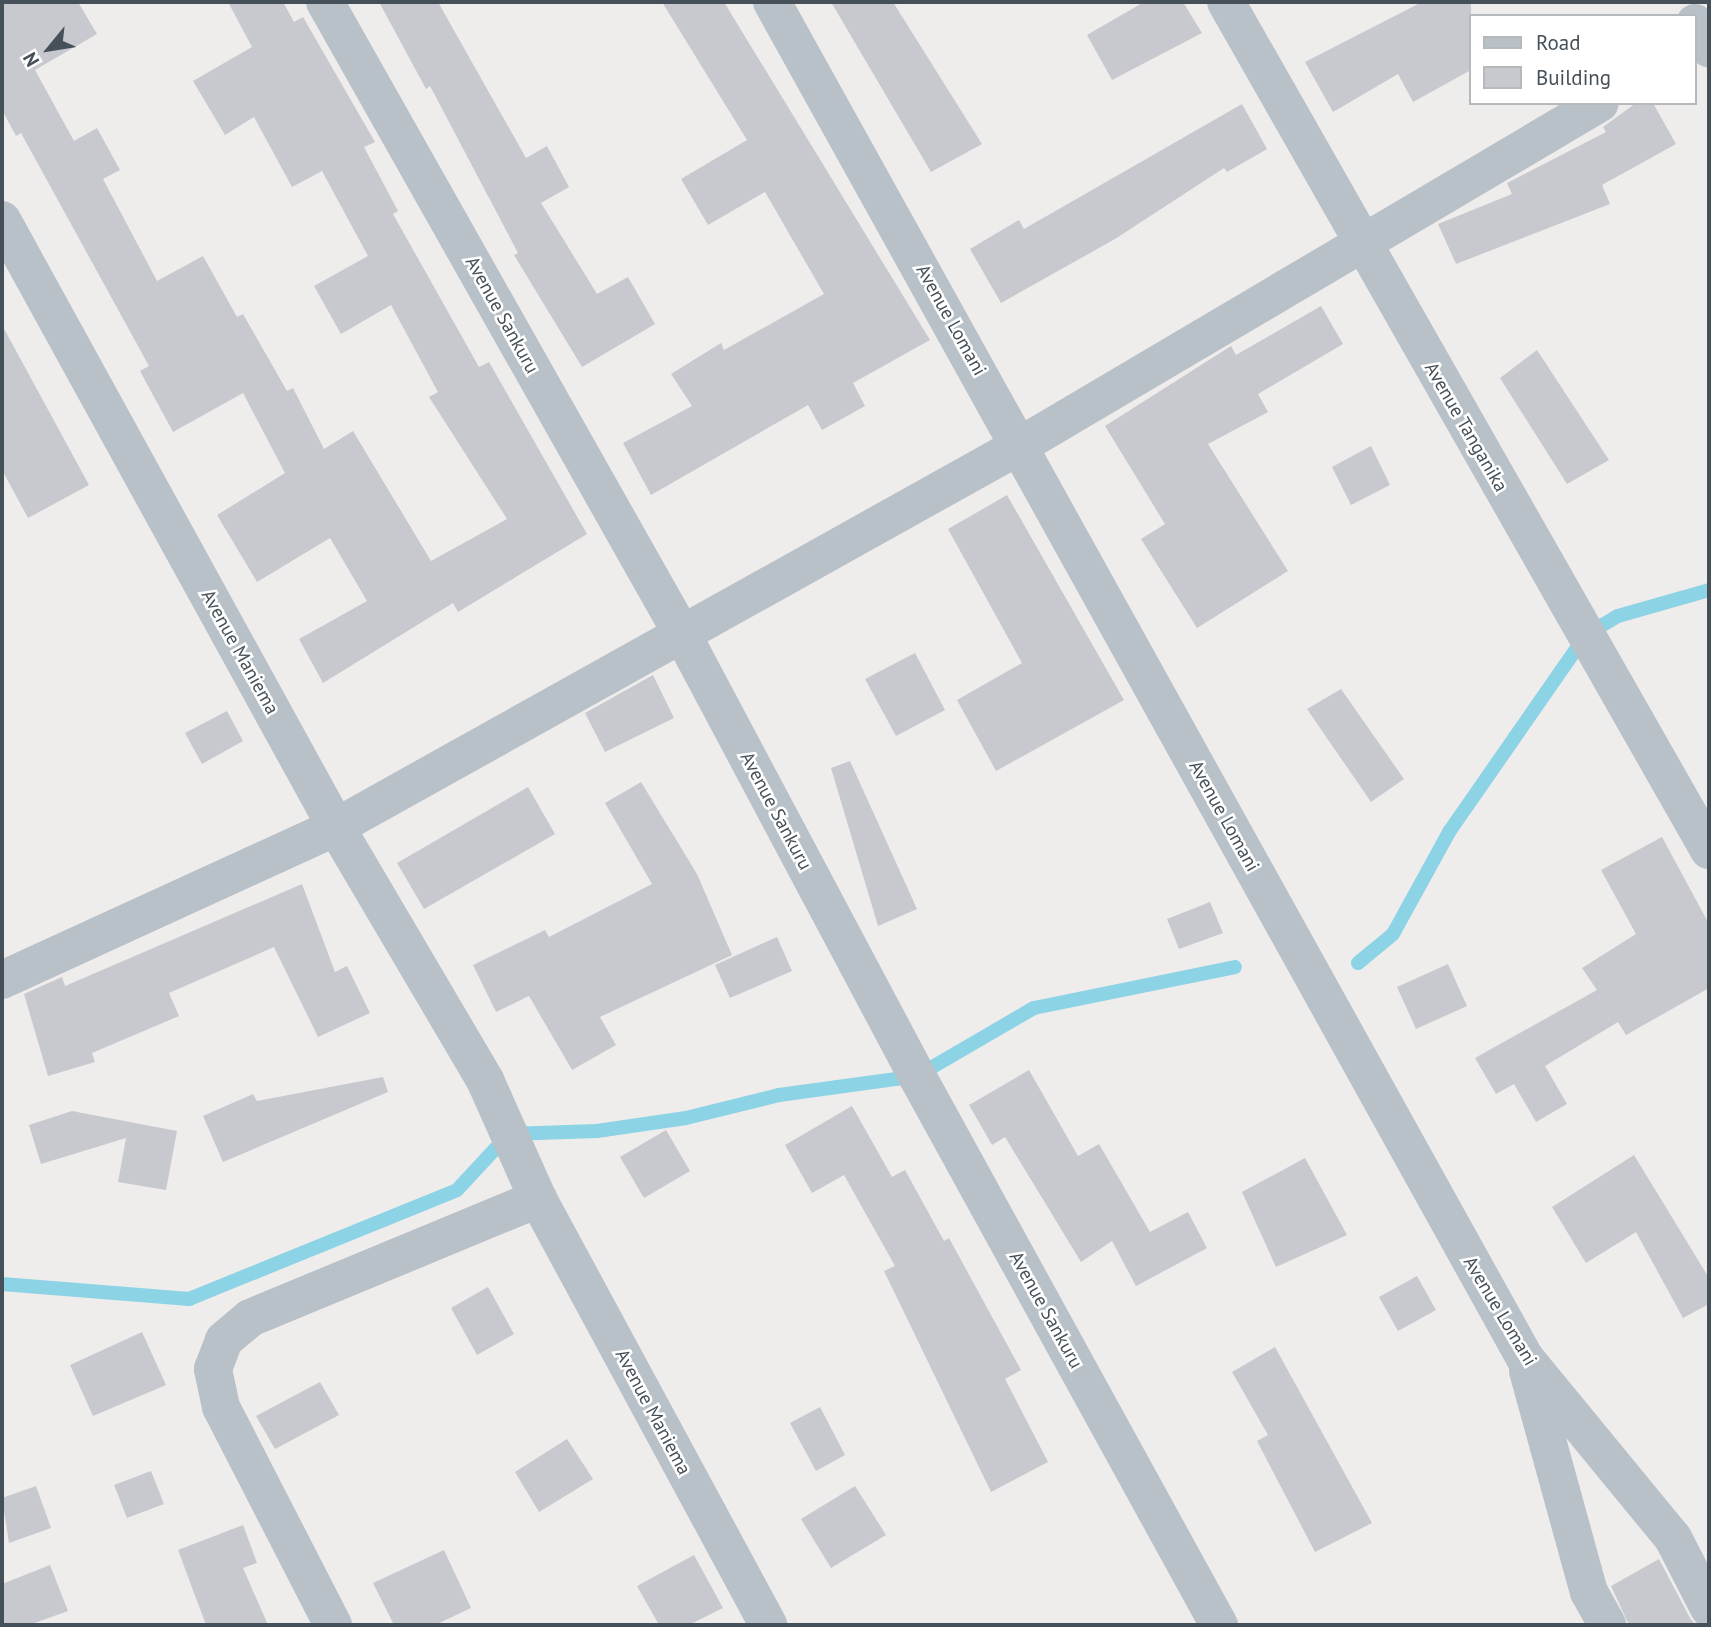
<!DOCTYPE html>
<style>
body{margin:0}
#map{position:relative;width:1711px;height:1627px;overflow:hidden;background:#efecec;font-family:"PT Sans",sans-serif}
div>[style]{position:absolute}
.stream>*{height:14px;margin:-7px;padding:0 7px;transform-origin:7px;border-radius:7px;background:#8cd3e5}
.building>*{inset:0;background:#c7c9cf}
.minor>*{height:38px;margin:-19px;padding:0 19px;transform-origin:19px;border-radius:19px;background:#b9c1c8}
span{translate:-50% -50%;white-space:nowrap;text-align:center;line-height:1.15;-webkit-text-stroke:5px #fff;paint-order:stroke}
.street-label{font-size:19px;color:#465058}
.frame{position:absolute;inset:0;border:4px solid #465058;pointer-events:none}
.legend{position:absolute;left:1469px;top:14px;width:228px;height:91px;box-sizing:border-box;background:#fff;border:2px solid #b5b9bc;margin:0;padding:9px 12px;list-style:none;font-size:21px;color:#465058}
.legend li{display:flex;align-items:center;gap:14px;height:35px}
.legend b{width:35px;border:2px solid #b5b9bc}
.north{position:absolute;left:14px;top:14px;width:70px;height:70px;-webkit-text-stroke:5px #fff;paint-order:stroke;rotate:240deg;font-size:19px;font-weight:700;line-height:28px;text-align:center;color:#465058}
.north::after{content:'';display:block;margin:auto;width:24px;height:32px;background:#465058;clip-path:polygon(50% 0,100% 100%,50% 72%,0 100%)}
</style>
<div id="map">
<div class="stream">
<i style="left:1358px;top:963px;width:45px;rotate:-39.6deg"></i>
<i style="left:1393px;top:934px;width:116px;rotate:-61.2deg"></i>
<i style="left:1449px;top:832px;width:240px;rotate:-55.2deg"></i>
<i style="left:1586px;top:635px;width:37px;rotate:-31deg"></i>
<i style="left:1618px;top:616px;width:95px;rotate:-15.9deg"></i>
<i style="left:2px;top:1284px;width:188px;rotate:4.6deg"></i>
<i style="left:189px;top:1299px;width:289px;rotate:-22.1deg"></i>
<i style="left:457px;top:1190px;width:76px;rotate:-47.1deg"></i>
<i style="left:509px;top:1134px;width:88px;rotate:-2deg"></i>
<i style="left:597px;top:1131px;width:90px;rotate:-8.3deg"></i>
<i style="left:686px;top:1118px;width:96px;rotate:-13.9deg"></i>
<i style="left:779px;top:1095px;width:139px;rotate:-7.8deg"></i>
<i style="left:917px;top:1076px;width:135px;rotate:-30.2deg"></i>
<i style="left:1034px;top:1008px;width:205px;rotate:-11.5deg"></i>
</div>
<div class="building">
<i style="clip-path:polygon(2px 2px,78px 2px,97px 34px,35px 70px,74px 141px,97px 128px,120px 170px,103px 179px,157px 281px,203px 256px,237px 317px,243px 314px,287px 391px,293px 388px,324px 449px,353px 431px,431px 561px,507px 519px,429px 397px,438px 392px,391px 305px,341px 334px,314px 286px,368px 256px,322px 171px,292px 187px,254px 117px,225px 135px,193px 81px,252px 47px,228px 2px,283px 2px,294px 22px,303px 17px,375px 142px,364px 147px,398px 211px,393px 214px,479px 367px,489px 362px,587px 534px,458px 612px,453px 603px,323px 683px,299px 639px,367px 601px,330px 538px,257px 582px,217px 515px,285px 473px,243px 393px,173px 432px,140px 371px,149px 366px,21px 133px,16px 136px,2px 110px)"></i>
<i style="clip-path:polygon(379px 2px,438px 2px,526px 158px,547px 146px,569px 187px,541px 203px,597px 294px,628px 277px,655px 324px,582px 367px,514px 255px,518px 253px,430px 86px,426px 89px)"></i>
<i style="clip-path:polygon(662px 2px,724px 2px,930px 340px,853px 383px,865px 406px,822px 430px,808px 405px,651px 495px,623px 443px,692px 406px,671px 374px,721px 343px,724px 350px,824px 294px,765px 192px,708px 225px,681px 179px,747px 140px)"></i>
<i style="clip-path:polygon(831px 2px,893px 2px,982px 144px,931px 172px)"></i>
<i style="clip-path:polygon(1144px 2px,1183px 2px,1202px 33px,1112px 80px,1087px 35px)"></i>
<i style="clip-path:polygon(1422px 2px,1471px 2px,1471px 70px,1413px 102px,1398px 74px,1333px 112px,1305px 62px)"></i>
<i style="clip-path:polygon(1636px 103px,1653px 103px,1676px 144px,1602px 185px,1610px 204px,1456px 264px,1438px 224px,1512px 194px,1507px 183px,1606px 132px,1603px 127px)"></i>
<i style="clip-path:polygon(1242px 104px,1267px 149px,1227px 172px,1224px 168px,1115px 239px,1001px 303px,970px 249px,1019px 220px,1024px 229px)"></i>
<i style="clip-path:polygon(1321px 306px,1343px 344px,1258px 394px,1268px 412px,1208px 444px,1288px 571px,1197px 628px,1141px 539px,1165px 524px,1105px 426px,1231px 346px,1236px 355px)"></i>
<i style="clip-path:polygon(2px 325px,89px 485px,28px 518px,2px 470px)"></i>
<i style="clip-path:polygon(1537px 350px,1609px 460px,1567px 484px,1500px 378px)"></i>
<i style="clip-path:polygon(1371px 446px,1390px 485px,1351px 505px,1332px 467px)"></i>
<i style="clip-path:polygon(1007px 495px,1124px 700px,996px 771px,957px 700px,1022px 663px,948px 529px)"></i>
<i style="clip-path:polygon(915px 653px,945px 710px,896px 736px,865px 679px)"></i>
<i style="clip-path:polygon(653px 675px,674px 718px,605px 752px,585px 713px)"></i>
<i style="clip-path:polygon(1341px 689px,1404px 779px,1371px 802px,1307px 709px)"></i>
<i style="clip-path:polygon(227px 711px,243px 741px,202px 764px,185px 733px)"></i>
<i style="clip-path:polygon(850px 761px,917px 909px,878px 926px,831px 768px)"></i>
<i style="clip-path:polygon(641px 782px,697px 874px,732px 955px,600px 1017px,616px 1045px,572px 1070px,529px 996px,496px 1012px,473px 965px,545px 930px,549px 937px,652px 884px,605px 803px)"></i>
<i style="clip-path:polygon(528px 787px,555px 834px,424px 909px,397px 863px)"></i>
<i style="clip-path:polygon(1662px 837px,1709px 924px,1709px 988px,1626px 1035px,1618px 1022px,1545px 1066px,1567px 1104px,1536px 1122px,1514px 1084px,1496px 1094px,1475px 1058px,1597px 990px,1582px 968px,1636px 934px,1601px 870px)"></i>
<i style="clip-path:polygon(302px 884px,335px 972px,347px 966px,370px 1013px,318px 1037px,274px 947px,169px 993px,179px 1016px,92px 1053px,95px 1062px,48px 1076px,24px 994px,62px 977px,65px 986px)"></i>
<i style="clip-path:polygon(1210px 902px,1223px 933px,1179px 949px,1167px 919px)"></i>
<i style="clip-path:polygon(777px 937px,792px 971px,730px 998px,715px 965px)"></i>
<i style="clip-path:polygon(1448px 964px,1467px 1006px,1416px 1029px,1397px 987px)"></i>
<i style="clip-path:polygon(1029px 1070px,1078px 1156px,1099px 1144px,1150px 1232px,1188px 1212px,1207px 1248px,1136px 1286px,1112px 1241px,1081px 1262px,1005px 1137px,992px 1145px,969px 1105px)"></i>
<i style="clip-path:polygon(383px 1077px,388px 1092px,223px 1162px,203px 1116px,253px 1094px,257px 1101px)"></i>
<i style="clip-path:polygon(852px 1106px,892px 1177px,905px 1170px,944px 1241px,949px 1238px,1021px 1370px,1005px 1379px,1048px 1462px,991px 1492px,884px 1271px,895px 1266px,844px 1175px,812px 1193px,785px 1145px)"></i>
<i style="clip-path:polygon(72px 1111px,177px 1131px,166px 1190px,118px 1182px,126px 1138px,41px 1164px,29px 1125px)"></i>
<i style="clip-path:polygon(666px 1130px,690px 1171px,644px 1198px,620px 1157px)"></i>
<i style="clip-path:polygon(1634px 1155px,1709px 1278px,1709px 1304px,1683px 1318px,1636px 1232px,1586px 1263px,1552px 1207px)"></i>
<i style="clip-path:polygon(1305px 1158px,1347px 1235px,1276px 1267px,1242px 1192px)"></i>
<i style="clip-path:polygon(1417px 1276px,1436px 1310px,1398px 1331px,1379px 1297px)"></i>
<i style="clip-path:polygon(488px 1287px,514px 1334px,477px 1355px,451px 1308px)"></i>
<i style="clip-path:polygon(142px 1332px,166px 1385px,93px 1416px,70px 1365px)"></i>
<i style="clip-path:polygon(1275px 1347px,1372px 1523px,1315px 1552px,1257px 1441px,1268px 1435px,1232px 1372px)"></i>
<i style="clip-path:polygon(320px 1382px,339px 1415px,275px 1449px,256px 1416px)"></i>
<i style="clip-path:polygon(820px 1407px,845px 1455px,816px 1471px,790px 1423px)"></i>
<i style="clip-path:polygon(567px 1439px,593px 1479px,539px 1512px,515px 1472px)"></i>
<i style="clip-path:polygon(151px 1471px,164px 1504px,127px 1518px,114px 1485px)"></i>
<i style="clip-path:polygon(36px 1486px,51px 1528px,9px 1543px,2px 1498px)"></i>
<i style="clip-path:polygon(855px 1486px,886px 1535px,831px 1568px,801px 1519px)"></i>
<i style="clip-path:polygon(243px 1525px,257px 1563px,243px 1568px,268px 1625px,206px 1625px,178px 1550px)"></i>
<i style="clip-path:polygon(444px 1550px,471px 1608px,435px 1625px,394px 1625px,373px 1583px)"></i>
<i style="clip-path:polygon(694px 1555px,723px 1608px,689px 1625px,659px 1625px,637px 1586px)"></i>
<i style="clip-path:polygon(1659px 1559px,1690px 1618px,1696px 1625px,1629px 1625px,1611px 1586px)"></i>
<i style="clip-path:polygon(50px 1565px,68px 1611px,29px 1625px,2px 1625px,2px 1584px)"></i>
</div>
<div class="minor">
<i style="left:325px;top:2px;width:726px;rotate:60.54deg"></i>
<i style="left:682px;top:634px;width:501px;rotate:62deg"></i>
<i style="left:917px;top:1076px;width:627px;rotate:61.19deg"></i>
<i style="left:772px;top:2px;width:1551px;rotate:60.96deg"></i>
<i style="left:1525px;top:1358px;width:233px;rotate:50.6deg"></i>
<i style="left:1673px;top:1538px;width:79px;rotate:62.8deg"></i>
<i style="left:1226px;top:2px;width:976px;rotate:60.34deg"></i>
<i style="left:1695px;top:23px;width:29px;rotate:61deg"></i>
<i style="left:2px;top:220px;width:693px;rotate:61.18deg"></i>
<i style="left:336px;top:827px;width:294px;rotate:59.5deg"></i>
<i style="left:485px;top:1080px;width:130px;rotate:66deg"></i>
<i style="left:538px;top:1199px;width:484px;rotate:61.6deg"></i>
<i style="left:2px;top:980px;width:367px;rotate:-24.6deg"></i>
<i style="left:336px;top:827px;width:784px;rotate:-29.15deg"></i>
<i style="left:1021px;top:445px;width:672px;rotate:-30.57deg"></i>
<i style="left:1528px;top:1371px;width:229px;rotate:74.6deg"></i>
<i style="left:1589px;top:1592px;width:38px;rotate:61deg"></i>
<i style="left:333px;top:1625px;width:245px;rotate:-117.2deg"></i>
<i style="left:221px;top:1407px;width:39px;rotate:-102deg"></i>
<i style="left:213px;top:1369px;width:31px;rotate:-69deg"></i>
<i style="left:224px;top:1340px;width:34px;rotate:-40deg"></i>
<i style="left:250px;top:1318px;width:312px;rotate:-22.5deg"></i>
</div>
<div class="street-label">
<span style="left:502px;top:315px;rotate:61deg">Avenue Sankuru</span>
<span style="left:951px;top:320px;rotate:61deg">Avenue Lomani</span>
<span style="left:1466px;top:427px;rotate:60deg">Avenue Tanganika</span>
<span style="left:240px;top:652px;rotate:61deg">Avenue Maniema</span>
<span style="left:776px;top:811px;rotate:62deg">Avenue Sankuru</span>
<span style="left:1224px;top:816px;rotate:61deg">Avenue Lomani</span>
<span style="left:1046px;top:1310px;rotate:61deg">Avenue Sankuru</span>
<span style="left:1500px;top:1311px;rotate:59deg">Avenue Lomani</span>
<span style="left:653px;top:1412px;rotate:62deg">Avenue Maniema</span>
</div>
<div class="frame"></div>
<ul class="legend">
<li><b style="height:9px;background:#b9c1c8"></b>Road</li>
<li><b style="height:19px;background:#c7c9cf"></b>Building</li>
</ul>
<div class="north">N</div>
</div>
